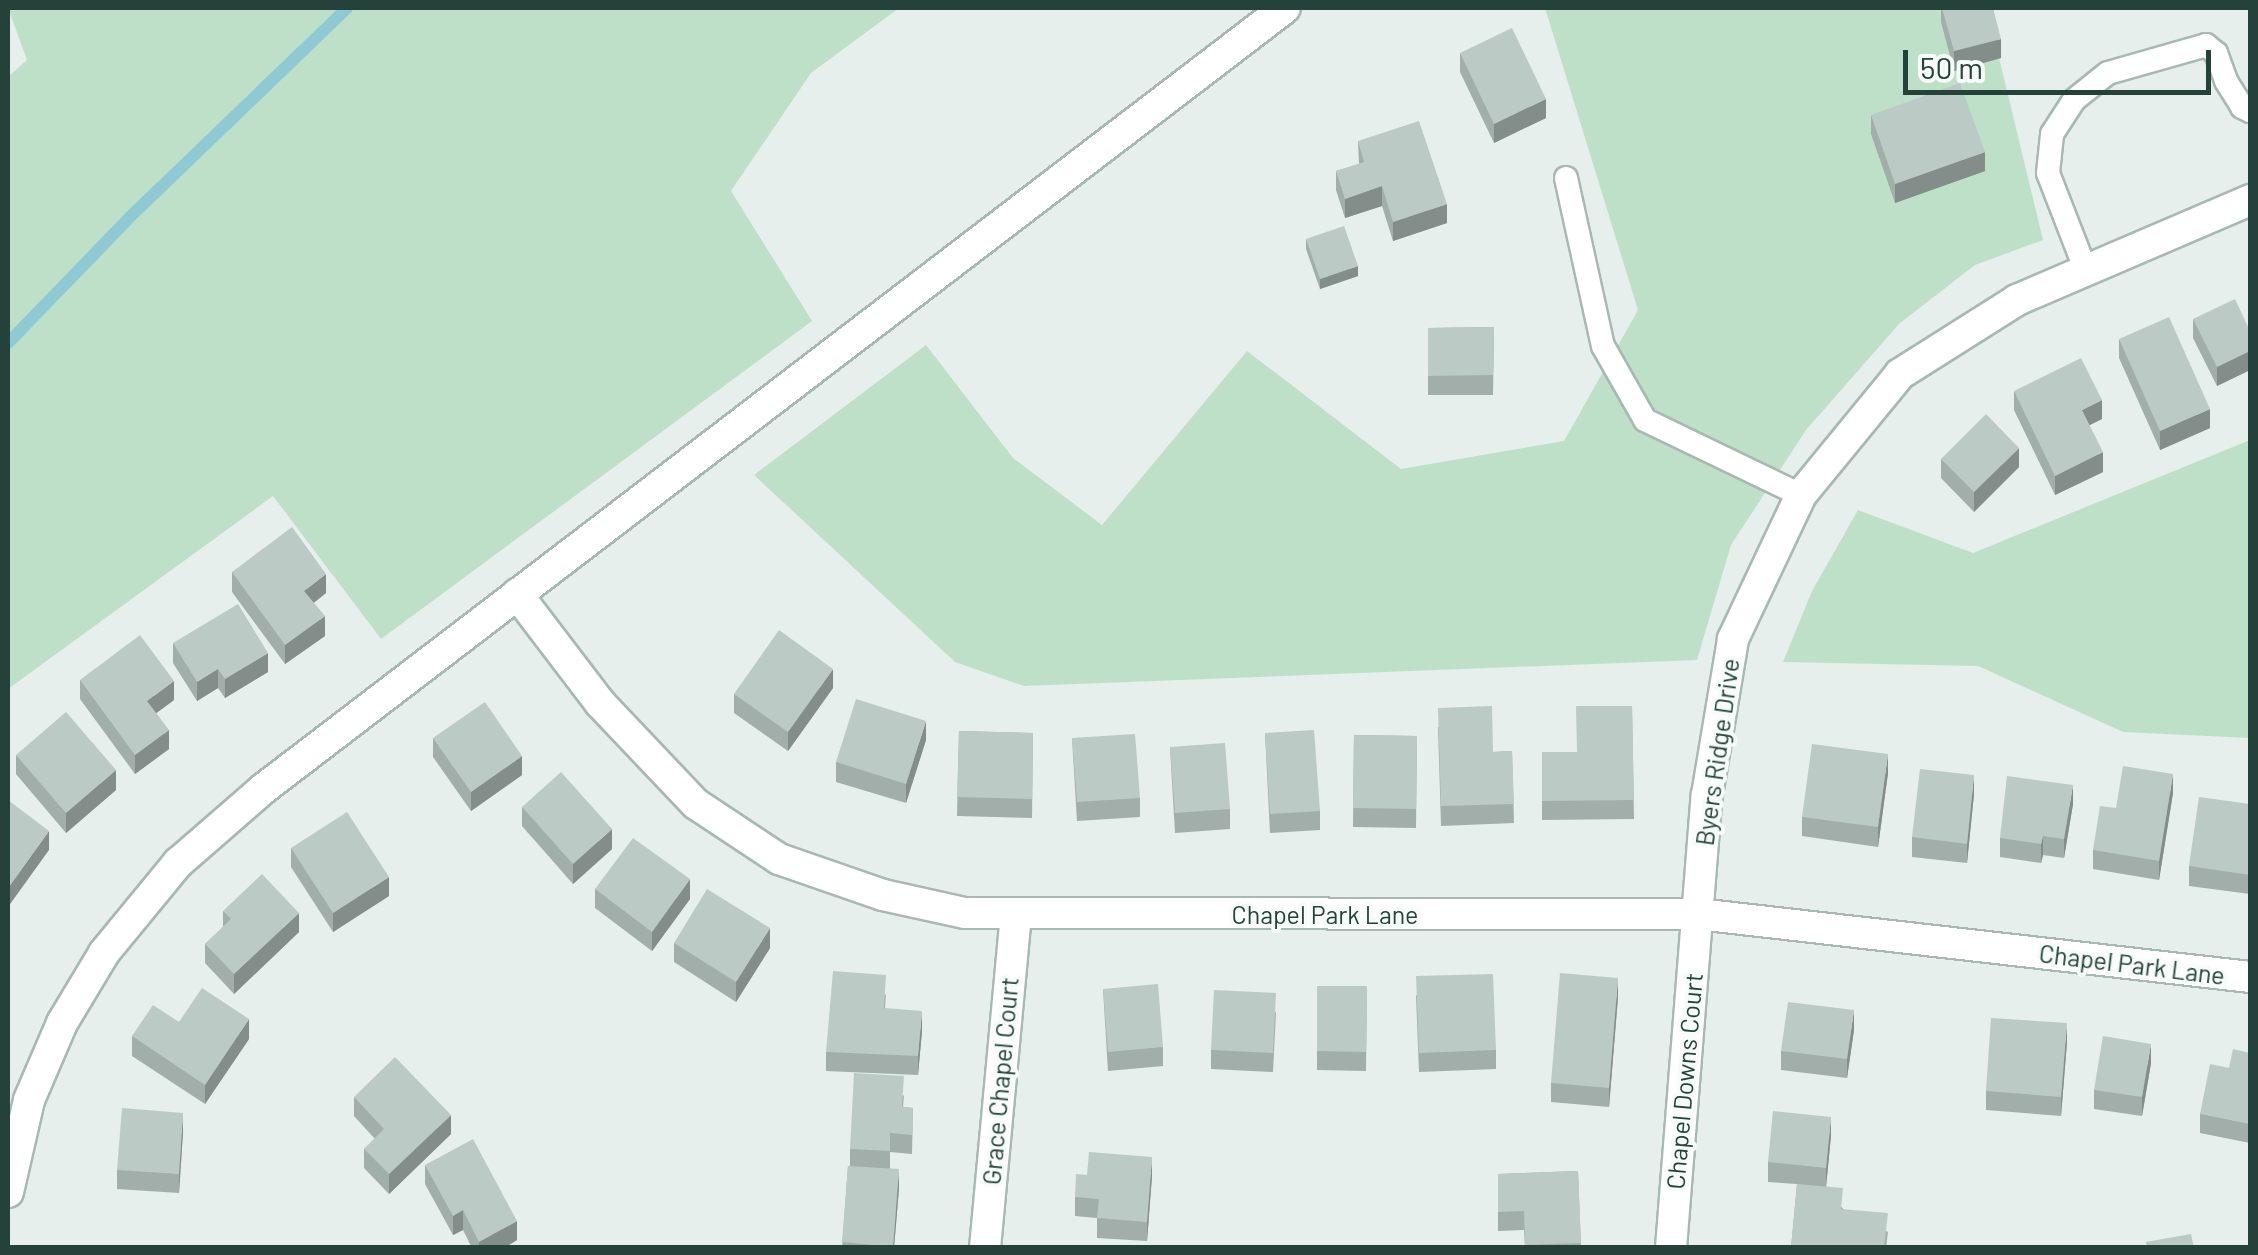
<!DOCTYPE html>
<style>
body{margin:0}
#map{position:relative;width:2258px;height:1255px;overflow:hidden;background:#e6efeb;font-family:Barlow,sans-serif}
div>[style]{position:absolute}
.green>*{inset:0;background:#bfe0c8}
.stream>*{height:12px;margin:-6px;padding:0 6px;transform-origin:6px;border-radius:6px;background:#8ec9d4}
.roads{filter:drop-shadow(2px 0 #a8b8b2) drop-shadow(-2px 0 #a8b8b2) drop-shadow(0 2px #a8b8b2) drop-shadow(0 -2px #a8b8b2)}
.lane>*{height:22px;margin:-11px;padding:0 11px;transform-origin:11px;border-radius:11px;background:#fff}
.street>*{height:30px;margin:-15px;padding:0 15px;transform-origin:15px;border-radius:15px;background:#fff}
.wall>*{inset:0;background:#a1aea9}
.shaded-wall>*{inset:0;background:#838d89}
.building>*{inset:0;background:#bbcac4}
span{translate:-50% -50%;white-space:nowrap;text-align:center;line-height:1.15;-webkit-text-stroke:8px #f7fbf9;paint-order:stroke}
.street-label{font-size:25px;color:#24423a}
.frame{position:absolute;inset:0;border:10px solid #24423a;pointer-events:none}
.scale{position:absolute;left:1903px;top:50px;width:308px;height:45px;box-sizing:border-box;border:5px solid #24423a;border-top:0;padding-left:12px;font-size:30px;line-height:35px;white-space:nowrap;color:#24423a;-webkit-text-stroke:8px #f7fbf9;paint-order:stroke}
</style>
<div id="map">
<div class="green">
<i style="clip-path:polygon(8px 8px,899px 8px,811px 73px,731px 191px,812px 321px,381px 639px,273px 496px,8px 689px,8px 77px,27px 60px)"></i>
<i style="clip-path:polygon(1545px 8px,1987px 8px,2043px 240px,1975px 265px,1899px 324px,1806px 430px,1731px 545px,1697px 660px,1024px 686px,955px 662px,754px 475px,926px 345px,1013px 458px,1102px 525px,1247px 351px,1401px 469px,1564px 441px,1638px 310px)"></i>
<i style="clip-path:polygon(2250px 440px,2250px 738px,2123px 732px,1978px 666px,1783px 662px,1812px 591px,1858px 510px,1973px 553px)"></i>
</div>
<div class="stream">
<i style="left:8px;top:343px;width:177px;rotate:-45.9deg"></i>
<i style="left:131px;top:216px;width:300px;rotate:-43.9deg"></i>
</div>
<div class="roads">
<div class="lane">
<i style="left:1566px;top:178px;width:172px;rotate:77.6deg"></i>
<i style="left:1603px;top:346px;width:85px;rotate:60.4deg"></i>
<i style="left:1645px;top:420px;width:173px;rotate:25.7deg"></i>
<i style="left:2086px;top:271px;width:105px;rotate:-111.2deg"></i>
<i style="left:2048px;top:173px;width:39px;rotate:-84deg"></i>
<i style="left:2052px;top:134px;width:40px;rotate:-57.1deg"></i>
<i style="left:2074px;top:100px;width:43px;rotate:-38.5deg"></i>
<i style="left:2108px;top:73px;width:102px;rotate:-15.9deg"></i>
<i style="left:2206px;top:45px;width:13px;rotate:39deg"></i>
<i style="left:2216px;top:53px;width:30px;rotate:70deg"></i>
<i style="left:2226px;top:81px;width:31px;rotate:58deg"></i>
<i style="left:2242px;top:107px;width:9px;rotate:27deg"></i>
</div>
<div class="street">
<i style="left:517px;top:594px;width:137px;rotate:52.7deg"></i>
<i style="left:600px;top:703px;width:139px;rotate:46.5deg"></i>
<i style="left:696px;top:804px;width:100px;rotate:33.5deg"></i>
<i style="left:779px;top:859px;width:110px;rotate:19.1deg"></i>
<i style="left:883px;top:895px;width:84px;rotate:12.4deg"></i>
<i style="left:965px;top:913px;width:733px;rotate:0.08deg"></i>
<i style="left:1698px;top:914px;width:556px;rotate:6.51deg"></i>
<i style="left:8px;top:1192px;width:94px;rotate:-77.1deg"></i>
<i style="left:29px;top:1100px;width:84px;rotate:-66.8deg"></i>
<i style="left:62px;top:1023px;width:82px;rotate:-59deg"></i>
<i style="left:104px;top:953px;width:117px;rotate:-50.6deg"></i>
<i style="left:178px;top:863px;width:113px;rotate:-41deg"></i>
<i style="left:263px;top:789px;width:1286px;rotate:-37.39deg"></i>
<i style="left:985px;top:1248px;width:335px;rotate:-84.7deg"></i>
<i style="left:1671px;top:1248px;width:454px;rotate:-85.5deg"></i>
<i style="left:1707px;top:795px;width:158px;rotate:-80.5deg"></i>
<i style="left:1733px;top:639px;width:159px;rotate:-64.7deg"></i>
<i style="left:1801px;top:495px;width:156px;rotate:-50.7deg"></i>
<i style="left:1900px;top:374px;width:138px;rotate:-32.3deg"></i>
<i style="left:2017px;top:300px;width:254px;rotate:-23.2deg"></i>
</div>
</div>
<div class="wall">
<i style="clip-path:polygon(1941px 8px,1993px 8px,2001px 58px,1954px 71px,1941px 22px)"></i>
<i style="clip-path:polygon(1460px 53px,1546px 118px,1494px 143px,1460px 72px)"></i>
<i style="clip-path:polygon(1871px 115px,1985px 171px,1895px 203px,1871px 134px)"></i>
<i style="clip-path:polygon(1358px 141px,1447px 223px,1393px 241px,1382px 206px,1345px 218px,1336px 190px,1336px 171px,1359px 164px)"></i>
<i style="clip-path:polygon(1306px 239px,1358px 276px,1320px 289px,1306px 249px)"></i>
<i style="clip-path:polygon(2193px 319px,2250px 331px,2250px 370px,2217px 386px,2193px 338px)"></i>
<i style="clip-path:polygon(1494px 327px,1493px 395px,1428px 395px,1428px 328px)"></i>
<i style="clip-path:polygon(2119px 339px,2210px 428px,2160px 450px,2119px 358px)"></i>
<i style="clip-path:polygon(2014px 391px,2102px 419px,2089px 425px,2103px 472px,2055px 495px,2014px 410px)"></i>
<i style="clip-path:polygon(1941px 459px,2019px 467px,1974px 512px,1941px 478px)"></i>
<i style="clip-path:polygon(232px 572px,326px 593px,314px 603px,325px 636px,285px 664px,232px 592px)"></i>
<i style="clip-path:polygon(173px 643px,268px 672px,225px 698px,218px 688px,197px 701px,173px 663px)"></i>
<i style="clip-path:polygon(80px 680px,174px 700px,156px 713px,169px 749px,135px 774px,80px 699px)"></i>
<i style="clip-path:polygon(833px 688px,788px 751px,734px 713px,734px 694px)"></i>
<i style="clip-path:polygon(1632px 706px,1634px 819px,1542px 820px,1542px 752px,1577px 752px)"></i>
<i style="clip-path:polygon(1438px 727px,1493px 752px,1512px 751px,1514px 823px,1441px 826px)"></i>
<i style="clip-path:polygon(959px 731px,1033px 733px,1032px 818px,957px 816px)"></i>
<i style="clip-path:polygon(1265px 733px,1320px 811px,1320px 830px,1270px 833px)"></i>
<i style="clip-path:polygon(1354px 735px,1417px 736px,1416px 828px,1353px 827px)"></i>
<i style="clip-path:polygon(433px 738px,522px 775px,471px 811px,433px 757px)"></i>
<i style="clip-path:polygon(1072px 738px,1140px 798px,1140px 817px,1077px 821px)"></i>
<i style="clip-path:polygon(926px 740px,906px 803px,836px 782px,836px 762px)"></i>
<i style="clip-path:polygon(1170px 747px,1230px 809px,1230px 829px,1175px 833px)"></i>
<i style="clip-path:polygon(16px 755px,116px 790px,66px 833px,16px 774px)"></i>
<i style="clip-path:polygon(1888px 773px,1878px 847px,1802px 836px,1802px 817px)"></i>
<i style="clip-path:polygon(2173px 793px,2159px 880px,2093px 869px,2093px 850px,2116px 808px)"></i>
<i style="clip-path:polygon(1974px 794px,1967px 863px,1912px 857px,1912px 837px)"></i>
<i style="clip-path:polygon(2073px 804px,2064px 858px,2043px 855px,2041px 863px,2000px 857px,2000px 838px)"></i>
<i style="clip-path:polygon(2250px 804px,2250px 894px,2189px 886px,2189px 866px)"></i>
<i style="clip-path:polygon(522px 807px,612px 849px,573px 884px,522px 826px)"></i>
<i style="clip-path:polygon(291px 848px,389px 896px,333px 932px,291px 867px)"></i>
<i style="clip-path:polygon(595px 889px,690px 899px,652px 951px,595px 908px)"></i>
<i style="clip-path:polygon(223px 911px,299px 932px,234px 994px,205px 963px,205px 944px,223px 927px)"></i>
<i style="clip-path:polygon(674px 943px,770px 948px,736px 1002px,674px 962px)"></i>
<i style="clip-path:polygon(1317px 986px,1367px 986px,1366px 1071px,1317px 1070px)"></i>
<i style="clip-path:polygon(1103px 989px,1163px 1047px,1163px 1066px,1108px 1071px)"></i>
<i style="clip-path:polygon(886px 994px,885px 1008px,922px 1031px,918px 1075px,826px 1071px,826px 1052px)"></i>
<i style="clip-path:polygon(1416px 995px,1496px 1050px,1496px 1069px,1419px 1072px)"></i>
<i style="clip-path:polygon(1618px 997px,1609px 1107px,1551px 1102px,1551px 1083px)"></i>
<i style="clip-path:polygon(1276px 1012px,1273px 1072px,1211px 1069px,1211px 1050px)"></i>
<i style="clip-path:polygon(179px 1022px,249px 1039px,205px 1104px,132px 1056px,132px 1036px)"></i>
<i style="clip-path:polygon(1854px 1030px,1847px 1078px,1781px 1070px,1781px 1051px)"></i>
<i style="clip-path:polygon(2067px 1042px,2061px 1116px,1986px 1110px,1986px 1091px)"></i>
<i style="clip-path:polygon(2250px 1053px,2250px 1143px,2200px 1133px,2200px 1114px,2229px 1068px)"></i>
<i style="clip-path:polygon(2151px 1063px,2142px 1116px,2094px 1109px,2094px 1090px)"></i>
<i style="clip-path:polygon(904px 1095px,903px 1107px,913px 1108px,912px 1154px,890px 1152px,890px 1168px,899px 1188px,894px 1248px,842px 1248px,848px 1166px,850px 1166px,850px 1149px)"></i>
<i style="clip-path:polygon(354px 1097px,451px 1134px,389px 1194px,364px 1168px,364px 1149px,375px 1139px,354px 1116px)"></i>
<i style="clip-path:polygon(183px 1132px,179px 1193px,117px 1189px,117px 1170px)"></i>
<i style="clip-path:polygon(1831px 1136px,1826px 1186px,1843px 1209px,1888px 1232px,1886px 1248px,1791px 1248px,1797px 1184px,1768px 1182px,1768px 1162px)"></i>
<i style="clip-path:polygon(425px 1165px,517px 1240px,504px 1248px,472px 1248px,463px 1230px,453px 1235px,425px 1184px)"></i>
<i style="clip-path:polygon(1578px 1171px,1581px 1248px,1525px 1248px,1524px 1230px,1498px 1231px,1498px 1174px)"></i>
<i style="clip-path:polygon(1152px 1176px,1147px 1241px,1097px 1238px,1097px 1218px,1075px 1216px,1075px 1197px)"></i>
</div>
<div class="shaded-wall">
<i style="clip-path:polygon(2001px 39px,2001px 58px,1954px 71px,1954px 51px)"></i>
<i style="clip-path:polygon(1546px 99px,1546px 118px,1494px 143px,1494px 124px)"></i>
<i style="clip-path:polygon(1985px 152px,1985px 171px,1895px 203px,1895px 184px)"></i>
<i style="clip-path:polygon(1382px 186px,1382px 206px,1345px 218px,1345px 199px)"></i>
<i style="clip-path:polygon(1447px 204px,1447px 223px,1393px 241px,1393px 222px)"></i>
<i style="clip-path:polygon(1358px 266px,1358px 276px,1320px 289px,1320px 279px)"></i>
<i style="clip-path:polygon(2250px 351px,2250px 370px,2217px 386px,2217px 367px)"></i>
<i style="clip-path:polygon(2102px 400px,2102px 419px,2082px 429px,2082px 410px)"></i>
<i style="clip-path:polygon(2210px 409px,2210px 428px,2160px 450px,2160px 431px)"></i>
<i style="clip-path:polygon(2019px 448px,2019px 467px,1974px 512px,1974px 492px)"></i>
<i style="clip-path:polygon(2103px 452px,2103px 472px,2055px 495px,2055px 476px)"></i>
<i style="clip-path:polygon(326px 574px,326px 593px,304px 610px,304px 591px)"></i>
<i style="clip-path:polygon(325px 616px,325px 636px,285px 664px,285px 645px)"></i>
<i style="clip-path:polygon(268px 653px,268px 672px,225px 698px,225px 679px)"></i>
<i style="clip-path:polygon(218px 669px,218px 688px,197px 701px,197px 682px)"></i>
<i style="clip-path:polygon(833px 669px,833px 688px,788px 751px,788px 732px)"></i>
<i style="clip-path:polygon(174px 681px,174px 700px,147px 720px,147px 701px)"></i>
<i style="clip-path:polygon(926px 721px,926px 740px,906px 803px,906px 784px)"></i>
<i style="clip-path:polygon(169px 730px,169px 749px,135px 774px,135px 755px)"></i>
<i style="clip-path:polygon(1888px 754px,1888px 773px,1878px 847px,1878px 827px)"></i>
<i style="clip-path:polygon(522px 756px,522px 775px,471px 811px,471px 792px)"></i>
<i style="clip-path:polygon(116px 770px,116px 790px,66px 833px,66px 813px)"></i>
<i style="clip-path:polygon(2173px 774px,2173px 793px,2159px 880px,2159px 861px)"></i>
<i style="clip-path:polygon(1974px 775px,1974px 794px,1967px 863px,1967px 844px)"></i>
<i style="clip-path:polygon(2073px 785px,2073px 804px,2064px 858px,2064px 839px)"></i>
<i style="clip-path:polygon(612px 829px,612px 849px,573px 884px,573px 864px)"></i>
<i style="clip-path:polygon(49px 831px,49px 850px,8px 907px,8px 888px)"></i>
<i style="clip-path:polygon(2043px 836px,2043px 855px,2041px 863px,2041px 844px)"></i>
<i style="clip-path:polygon(389px 877px,389px 896px,333px 932px,333px 913px)"></i>
<i style="clip-path:polygon(690px 879px,690px 899px,652px 951px,652px 932px)"></i>
<i style="clip-path:polygon(299px 913px,299px 932px,234px 994px,234px 974px)"></i>
<i style="clip-path:polygon(770px 928px,770px 948px,736px 1002px,736px 982px)"></i>
<i style="clip-path:polygon(1618px 978px,1618px 997px,1609px 1107px,1609px 1088px)"></i>
<i style="clip-path:polygon(1854px 1010px,1854px 1030px,1847px 1078px,1847px 1059px)"></i>
<i style="clip-path:polygon(922px 1011px,922px 1031px,918px 1075px,918px 1056px)"></i>
<i style="clip-path:polygon(249px 1019px,249px 1039px,205px 1104px,205px 1085px)"></i>
<i style="clip-path:polygon(2067px 1023px,2067px 1042px,2061px 1116px,2061px 1097px)"></i>
<i style="clip-path:polygon(2151px 1044px,2151px 1063px,2142px 1116px,2142px 1097px)"></i>
<i style="clip-path:polygon(183px 1113px,183px 1132px,179px 1193px,179px 1174px)"></i>
<i style="clip-path:polygon(451px 1115px,451px 1134px,389px 1194px,389px 1174px)"></i>
<i style="clip-path:polygon(1831px 1117px,1831px 1136px,1826px 1187px,1826px 1168px)"></i>
<i style="clip-path:polygon(1152px 1157px,1152px 1176px,1147px 1241px,1147px 1222px)"></i>
<i style="clip-path:polygon(899px 1169px,899px 1188px,894px 1248px,893px 1248px)"></i>
<i style="clip-path:polygon(463px 1210px,463px 1230px,453px 1235px,453px 1216px)"></i>
<i style="clip-path:polygon(517px 1221px,517px 1240px,504px 1248px,479px 1248px,479px 1242px)"></i>
</div>
<div class="building">
<i style="clip-path:polygon(1942px 8px,1993px 8px,2001px 39px,1954px 51px)"></i>
<i style="clip-path:polygon(1512px 28px,1546px 99px,1494px 124px,1460px 53px)"></i>
<i style="clip-path:polygon(1960px 83px,1985px 152px,1895px 184px,1871px 115px)"></i>
<i style="clip-path:polygon(1419px 121px,1447px 204px,1393px 222px,1382px 186px,1345px 199px,1336px 171px,1364px 162px,1358px 141px)"></i>
<i style="clip-path:polygon(1344px 226px,1358px 266px,1320px 279px,1306px 239px)"></i>
<i style="clip-path:polygon(2235px 299px,2250px 331px,2250px 351px,2217px 367px,2193px 319px)"></i>
<i style="clip-path:polygon(2169px 317px,2210px 409px,2160px 431px,2119px 339px)"></i>
<i style="clip-path:polygon(1494px 327px,1493px 375px,1428px 376px,1428px 328px)"></i>
<i style="clip-path:polygon(2081px 358px,2102px 400px,2082px 410px,2103px 452px,2055px 476px,2014px 391px)"></i>
<i style="clip-path:polygon(1986px 414px,2019px 448px,1974px 492px,1941px 459px)"></i>
<i style="clip-path:polygon(292px 527px,326px 574px,304px 591px,325px 616px,285px 645px,232px 572px)"></i>
<i style="clip-path:polygon(238px 604px,268px 653px,225px 679px,218px 669px,197px 682px,173px 643px)"></i>
<i style="clip-path:polygon(779px 630px,833px 669px,788px 732px,734px 694px)"></i>
<i style="clip-path:polygon(140px 635px,174px 681px,147px 701px,169px 730px,135px 755px,80px 680px)"></i>
<i style="clip-path:polygon(856px 699px,926px 721px,906px 784px,836px 762px)"></i>
<i style="clip-path:polygon(485px 702px,522px 756px,471px 792px,433px 738px)"></i>
<i style="clip-path:polygon(1492px 706px,1493px 752px,1512px 751px,1514px 804px,1441px 806px,1438px 708px)"></i>
<i style="clip-path:polygon(1576px 706px,1632px 706px,1634px 800px,1542px 801px,1542px 752px,1577px 752px)"></i>
<i style="clip-path:polygon(66px 712px,116px 770px,66px 813px,16px 755px)"></i>
<i style="clip-path:polygon(1314px 730px,1320px 811px,1270px 814px,1265px 733px)"></i>
<i style="clip-path:polygon(959px 731px,1033px 733px,1032px 799px,957px 797px)"></i>
<i style="clip-path:polygon(1135px 734px,1140px 798px,1077px 802px,1072px 738px)"></i>
<i style="clip-path:polygon(1354px 735px,1417px 736px,1416px 809px,1353px 808px)"></i>
<i style="clip-path:polygon(1225px 743px,1230px 809px,1175px 813px,1170px 747px)"></i>
<i style="clip-path:polygon(1812px 744px,1888px 754px,1878px 827px,1802px 817px)"></i>
<i style="clip-path:polygon(2123px 766px,2173px 774px,2159px 861px,2093px 850px,2100px 806px,2116px 808px)"></i>
<i style="clip-path:polygon(1920px 769px,1974px 775px,1967px 844px,1912px 837px)"></i>
<i style="clip-path:polygon(561px 772px,612px 829px,573px 864px,522px 807px)"></i>
<i style="clip-path:polygon(2007px 776px,2073px 785px,2064px 839px,2043px 836px,2041px 844px,2000px 838px)"></i>
<i style="clip-path:polygon(2199px 797px,2250px 804px,2250px 875px,2189px 866px)"></i>
<i style="clip-path:polygon(8px 800px,49px 831px,8px 888px)"></i>
<i style="clip-path:polygon(347px 812px,389px 877px,333px 913px,291px 848px)"></i>
<i style="clip-path:polygon(633px 838px,690px 879px,652px 932px,595px 889px)"></i>
<i style="clip-path:polygon(262px 874px,299px 913px,234px 974px,205px 944px,231px 919px,223px 911px)"></i>
<i style="clip-path:polygon(707px 889px,770px 928px,736px 982px,674px 943px)"></i>
<i style="clip-path:polygon(833px 971px,886px 975px,884px 1008px,922px 1011px,918px 1056px,826px 1052px)"></i>
<i style="clip-path:polygon(1560px 973px,1618px 978px,1609px 1088px,1551px 1083px)"></i>
<i style="clip-path:polygon(1493px 974px,1496px 1050px,1419px 1053px,1416px 976px)"></i>
<i style="clip-path:polygon(1158px 984px,1163px 1047px,1108px 1052px,1103px 989px)"></i>
<i style="clip-path:polygon(1317px 986px,1367px 986px,1366px 1052px,1317px 1051px)"></i>
<i style="clip-path:polygon(202px 988px,249px 1019px,205px 1085px,132px 1036px,153px 1005px,179px 1022px)"></i>
<i style="clip-path:polygon(1214px 990px,1276px 993px,1273px 1053px,1211px 1050px)"></i>
<i style="clip-path:polygon(1788px 1002px,1854px 1010px,1847px 1059px,1781px 1051px)"></i>
<i style="clip-path:polygon(1991px 1018px,2067px 1023px,2061px 1097px,1986px 1091px)"></i>
<i style="clip-path:polygon(2103px 1036px,2151px 1044px,2142px 1097px,2094px 1090px)"></i>
<i style="clip-path:polygon(2233px 1049px,2250px 1053px,2250px 1124px,2200px 1114px,2210px 1064px,2229px 1068px)"></i>
<i style="clip-path:polygon(395px 1057px,451px 1115px,389px 1174px,364px 1149px,384px 1129px,354px 1097px)"></i>
<i style="clip-path:polygon(854px 1073px,904px 1076px,902px 1107px,913px 1108px,912px 1135px,890px 1133px,890px 1151px,850px 1149px)"></i>
<i style="clip-path:polygon(122px 1108px,183px 1113px,179px 1174px,117px 1170px)"></i>
<i style="clip-path:polygon(1773px 1111px,1831px 1117px,1826px 1168px,1768px 1162px)"></i>
<i style="clip-path:polygon(473px 1139px,517px 1221px,479px 1242px,463px 1210px,453px 1216px,425px 1165px)"></i>
<i style="clip-path:polygon(1089px 1152px,1152px 1157px,1147px 1222px,1097px 1218px,1099px 1199px,1075px 1197px,1076px 1174px,1087px 1175px)"></i>
<i style="clip-path:polygon(848px 1166px,899px 1169px,893px 1247px,842px 1242px)"></i>
<i style="clip-path:polygon(1578px 1171px,1581px 1243px,1525px 1245px,1524px 1211px,1498px 1212px,1498px 1174px)"></i>
<i style="clip-path:polygon(1797px 1184px,1843px 1188px,1841px 1209px,1888px 1213px,1884px 1248px,1791px 1248px)"></i>
<i style="clip-path:polygon(2191px 1234px,2194px 1248px,2147px 1248px,2146px 1242px)"></i>
</div>
<div class="street-label">
<span style="left:1717px;top:752px;rotate:-82deg">Byers Ridge Drive</span>
<span style="left:1325px;top:914px">Chapel Park Lane</span>
<span style="left:2132px;top:964px;rotate:7deg">Chapel Park Lane</span>
<span style="left:1000px;top:1081px;rotate:-85deg">Grace Chapel Court</span>
<span style="left:1684px;top:1081px;rotate:-85deg">Chapel Downs Court</span>
</div>
<div class="frame"></div>
<div class="scale">50 m</div>
</div>
